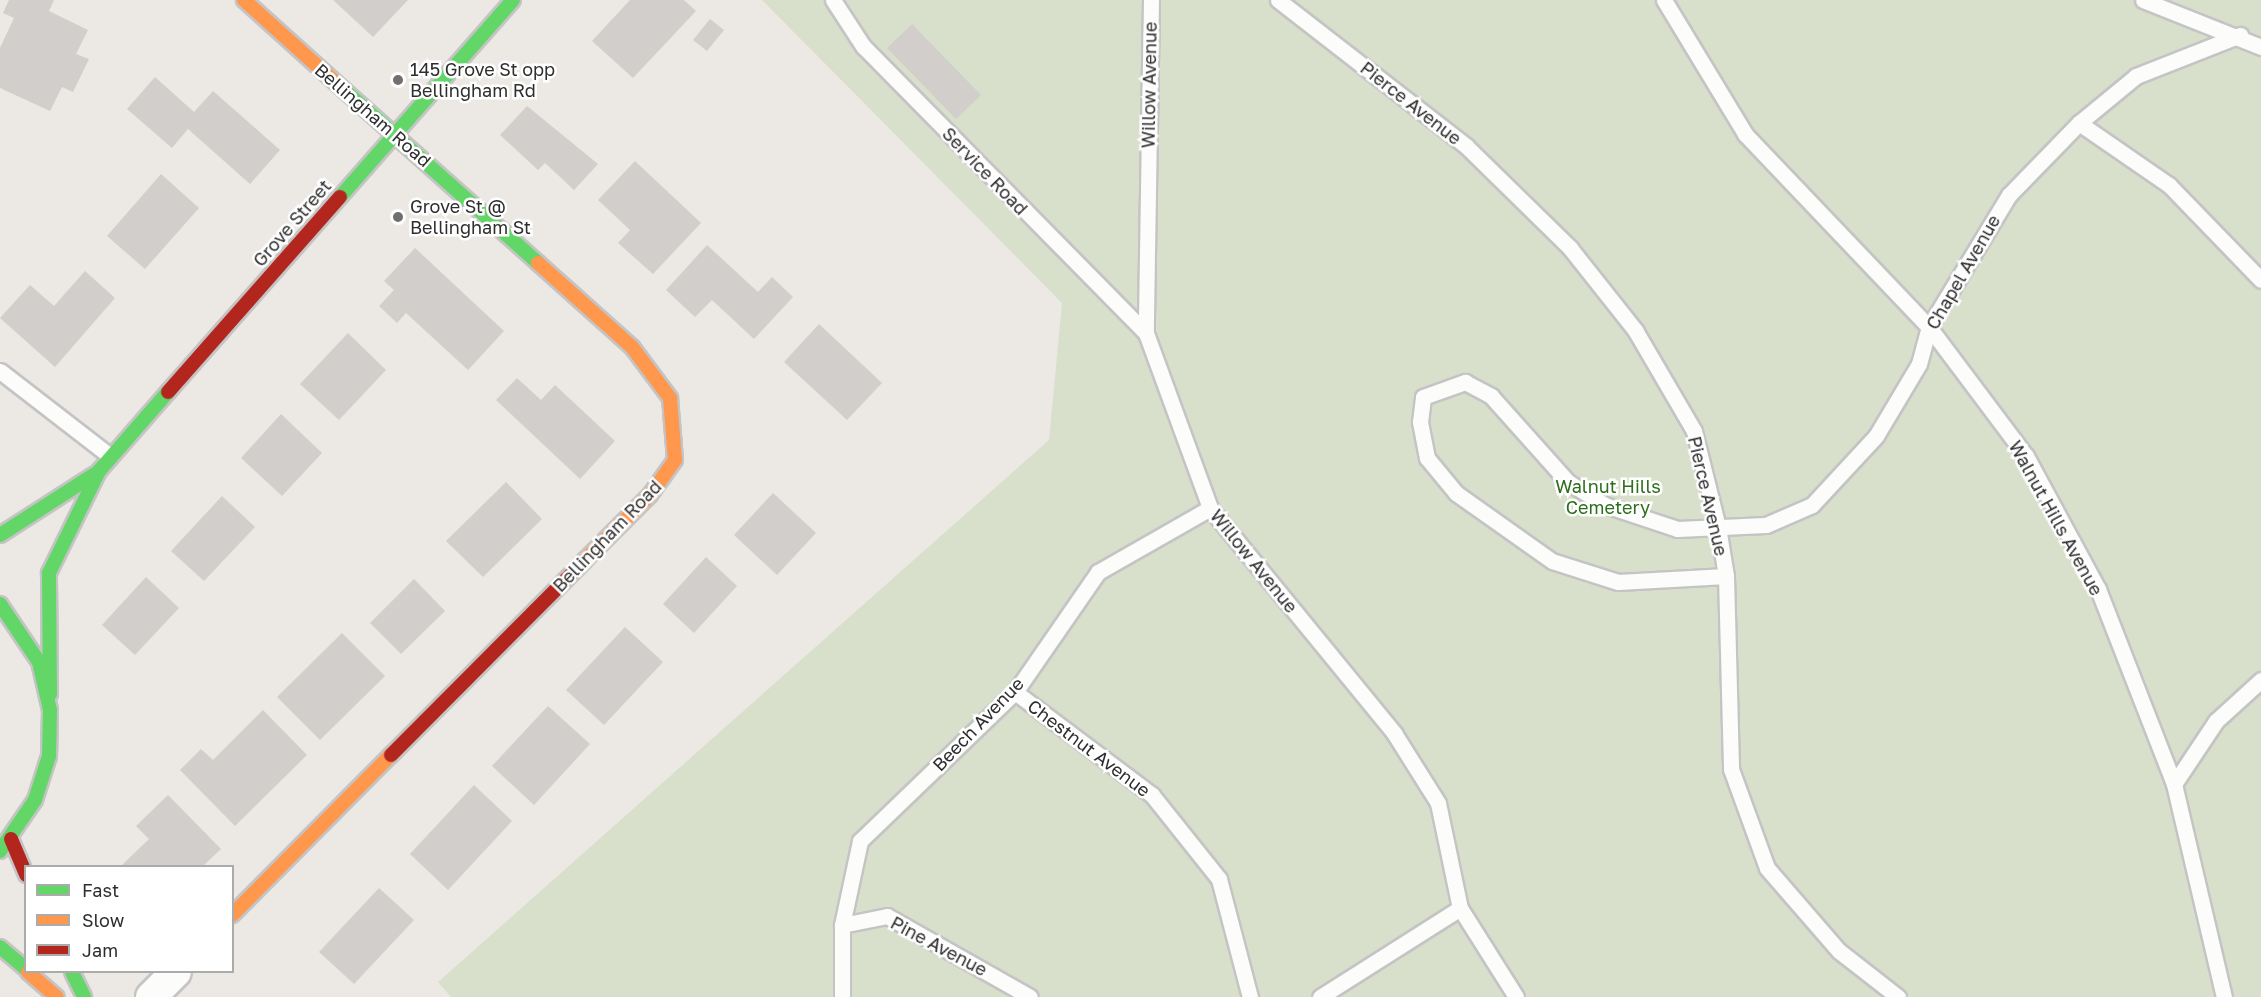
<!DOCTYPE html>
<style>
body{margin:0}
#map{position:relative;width:2261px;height:997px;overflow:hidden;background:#ece8e4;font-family:"Golos Text",sans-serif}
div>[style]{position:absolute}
.cemetery>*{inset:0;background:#d8e0cc}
.building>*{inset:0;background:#d1cecb}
.roads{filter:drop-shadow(2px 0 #c5c4c5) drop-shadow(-2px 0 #c5c4c5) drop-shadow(0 2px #c5c4c5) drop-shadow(0 -2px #c5c4c5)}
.lane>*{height:15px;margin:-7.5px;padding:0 7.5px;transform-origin:7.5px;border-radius:7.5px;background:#fcfcfb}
.street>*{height:30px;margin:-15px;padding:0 15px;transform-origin:15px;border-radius:15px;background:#fcfcfb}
.fast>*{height:14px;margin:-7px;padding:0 7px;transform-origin:7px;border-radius:7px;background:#63d668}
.slow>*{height:14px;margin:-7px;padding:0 7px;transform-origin:7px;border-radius:7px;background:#ff974d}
.jam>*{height:14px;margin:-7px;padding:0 7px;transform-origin:7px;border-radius:7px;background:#b3261e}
.dots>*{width:16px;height:16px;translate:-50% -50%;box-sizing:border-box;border:3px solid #fff;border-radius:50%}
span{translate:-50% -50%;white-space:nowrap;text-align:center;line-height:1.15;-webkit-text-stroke:5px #fff;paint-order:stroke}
.poi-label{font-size:18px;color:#2e2e2e}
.left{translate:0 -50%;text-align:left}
.street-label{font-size:18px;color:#2e2e2e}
.park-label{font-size:18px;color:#2c6e1b}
.legend{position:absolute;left:24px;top:865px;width:210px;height:108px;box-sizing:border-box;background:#fff;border:2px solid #ababab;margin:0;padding:8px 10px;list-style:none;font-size:18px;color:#2e2e2e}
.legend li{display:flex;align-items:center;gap:12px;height:30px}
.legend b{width:30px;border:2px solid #ababab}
</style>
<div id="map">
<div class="cemetery">
<i style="clip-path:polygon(762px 0,2261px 0,2261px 997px,451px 997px,438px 982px,1049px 440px,1062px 303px)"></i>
</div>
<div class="building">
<i style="clip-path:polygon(9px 0,54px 0,49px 11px,88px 30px,76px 54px,89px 59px,73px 92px,62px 87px,50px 111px,0 88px,0 48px,14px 18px,3px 13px)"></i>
<i style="clip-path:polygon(333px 0,408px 0,373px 37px)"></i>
<i style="clip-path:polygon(630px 0,684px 0,696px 11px,633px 78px,592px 41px)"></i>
<i style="clip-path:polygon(710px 19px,724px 30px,707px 51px,693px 40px)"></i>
<i style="clip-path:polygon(912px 24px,981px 95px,956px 119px,887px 48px)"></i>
<i style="clip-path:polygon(155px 77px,194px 112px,213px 91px,280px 150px,250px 184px,188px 129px,172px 148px,127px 109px)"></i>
<i style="clip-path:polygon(527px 106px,598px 164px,574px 190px,545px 163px,538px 170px,500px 135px)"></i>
<i style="clip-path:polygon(635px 161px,701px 223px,653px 274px,618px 243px,630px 230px,598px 200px)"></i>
<i style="clip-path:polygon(161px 174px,199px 208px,145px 269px,107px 236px)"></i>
<i style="clip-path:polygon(707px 245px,758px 292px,772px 277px,793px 297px,754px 339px,712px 300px,695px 317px,666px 290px)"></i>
<i style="clip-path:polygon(415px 248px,504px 331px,468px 370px,406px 313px,397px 323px,379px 306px,394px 290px,384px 281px)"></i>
<i style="clip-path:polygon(85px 271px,115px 298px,55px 367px,0 318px,30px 285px,54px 306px)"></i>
<i style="clip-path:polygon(819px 324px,882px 383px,847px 420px,784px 362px)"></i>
<i style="clip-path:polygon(348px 333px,386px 370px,339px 420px,300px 384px)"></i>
<i style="clip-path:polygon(517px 378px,541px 400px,555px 385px,615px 441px,580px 479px,496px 400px)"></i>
<i style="clip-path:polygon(281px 414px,322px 453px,282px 496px,241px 458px)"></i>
<i style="clip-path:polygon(506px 482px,542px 519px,483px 577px,446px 541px)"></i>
<i style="clip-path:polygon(773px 493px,816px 533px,777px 575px,734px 535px)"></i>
<i style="clip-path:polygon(222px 496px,255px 527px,204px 581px,171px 551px)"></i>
<i style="clip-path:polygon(706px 557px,737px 586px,694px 633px,663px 604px)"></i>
<i style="clip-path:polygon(146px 577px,179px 608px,135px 655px,102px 625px)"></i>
<i style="clip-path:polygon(414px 579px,445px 611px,401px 654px,370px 623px)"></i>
<i style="clip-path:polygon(625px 627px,663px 662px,604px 725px,566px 690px)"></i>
<i style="clip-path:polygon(342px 633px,385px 676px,320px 740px,277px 697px)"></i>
<i style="clip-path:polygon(548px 706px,590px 744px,534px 805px,492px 766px)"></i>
<i style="clip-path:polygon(263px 710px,307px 755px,235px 826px,180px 770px,201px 749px,213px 760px)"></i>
<i style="clip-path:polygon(474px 785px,512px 821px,448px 890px,410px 854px)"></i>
<i style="clip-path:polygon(168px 795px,221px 849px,203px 866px,121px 866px,149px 839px,136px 826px)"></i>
<i style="clip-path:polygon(379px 888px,414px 920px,354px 984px,319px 952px)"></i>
</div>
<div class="roads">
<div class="lane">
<i style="left:833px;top:0;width:55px;rotate:56.9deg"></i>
<i style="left:863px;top:46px;width:403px;rotate:45.4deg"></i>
<i style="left:1151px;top:0;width:333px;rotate:90.9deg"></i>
<i style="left:1146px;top:333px;width:186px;rotate:69.9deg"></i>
<i style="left:1210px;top:508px;width:291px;rotate:50.7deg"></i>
<i style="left:1394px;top:733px;width:83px;rotate:57.8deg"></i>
<i style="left:1438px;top:803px;width:107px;rotate:78.2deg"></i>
<i style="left:1460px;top:908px;width:105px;rotate:57.8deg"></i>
<i style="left:1278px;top:0;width:238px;rotate:37.8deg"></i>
<i style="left:1466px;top:146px;width:146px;rotate:44.4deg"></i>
<i style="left:1570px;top:248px;width:105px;rotate:51.6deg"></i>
<i style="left:1635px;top:330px;width:117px;rotate:59.7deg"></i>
<i style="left:1694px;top:431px;width:99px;rotate:76deg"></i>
<i style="left:1718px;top:527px;width:50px;rotate:80.7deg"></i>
<i style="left:1726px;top:576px;width:193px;rotate:88.5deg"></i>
<i style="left:1731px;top:769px;width:105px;rotate:70deg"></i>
<i style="left:1767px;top:868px;width:110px;rotate:49.1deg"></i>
<i style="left:1839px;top:951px;width:75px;rotate:37.9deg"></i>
<i style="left:1664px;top:0;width:157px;rotate:58.8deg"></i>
<i style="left:1745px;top:134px;width:267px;rotate:46.4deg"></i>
<i style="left:1929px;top:327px;width:161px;rotate:53.1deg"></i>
<i style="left:2026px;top:456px;width:151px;rotate:61.6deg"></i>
<i style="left:2098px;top:589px;width:209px;rotate:68.7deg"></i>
<i style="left:2174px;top:784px;width:219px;rotate:76.8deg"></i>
<i style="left:2143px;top:0;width:127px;rotate:21.7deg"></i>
<i style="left:2079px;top:123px;width:109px;rotate:34.6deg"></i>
<i style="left:2169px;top:185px;width:132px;rotate:45.9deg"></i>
<i style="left:0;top:371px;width:139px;rotate:37.7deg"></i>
<i style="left:1726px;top:576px;width:108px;rotate:176.8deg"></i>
<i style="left:1618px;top:582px;width:69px;rotate:-162.3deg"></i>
<i style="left:1552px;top:561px;width:118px;rotate:-144.7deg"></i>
<i style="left:1456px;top:493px;width:45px;rotate:-129.6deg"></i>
<i style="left:1427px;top:458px;width:37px;rotate:-101deg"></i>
<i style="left:1420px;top:422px;width:25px;rotate:-83deg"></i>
<i style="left:1423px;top:397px;width:45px;rotate:-19.7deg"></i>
<i style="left:1465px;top:382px;width:30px;rotate:28deg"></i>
<i style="left:1491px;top:396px;width:115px;rotate:48.2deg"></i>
<i style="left:1568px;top:482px;width:44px;rotate:31.9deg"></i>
<i style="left:1605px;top:505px;width:76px;rotate:18.4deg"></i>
<i style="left:1677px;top:529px;width:89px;rotate:-2.6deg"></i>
<i style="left:1766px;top:525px;width:50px;rotate:-23.5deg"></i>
<i style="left:1812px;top:505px;width:94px;rotate:-47.2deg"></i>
<i style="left:1876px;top:436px;width:84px;rotate:-59.2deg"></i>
<i style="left:1919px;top:364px;width:38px;rotate:-75deg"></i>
<i style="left:1929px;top:327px;width:154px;rotate:-58.8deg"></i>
<i style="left:2009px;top:195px;width:100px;rotate:-45.8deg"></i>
<i style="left:2079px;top:123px;width:74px;rotate:-39.5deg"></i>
<i style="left:2136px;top:76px;width:112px;rotate:-21.5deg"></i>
<i style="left:1015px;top:692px;width:171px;rotate:36.9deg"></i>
<i style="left:1152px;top:795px;width:107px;rotate:51.4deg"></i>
<i style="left:1219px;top:879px;width:122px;rotate:75.3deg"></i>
<i style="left:2174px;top:784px;width:76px;rotate:-56.3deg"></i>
<i style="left:2216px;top:721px;width:61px;rotate:-42.3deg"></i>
<i style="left:842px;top:925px;width:46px;rotate:-11.3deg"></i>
<i style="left:887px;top:916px;width:164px;rotate:29.5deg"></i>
<i style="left:842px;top:997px;width:72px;rotate:-90deg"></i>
<i style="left:842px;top:925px;width:86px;rotate:-77.9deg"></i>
<i style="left:860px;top:841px;width:215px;rotate:-43.9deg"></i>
<i style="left:1015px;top:692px;width:146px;rotate:-55.3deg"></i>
<i style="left:1098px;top:572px;width:129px;rotate:-29.7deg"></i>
<i style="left:1320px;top:997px;width:166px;rotate:-32.4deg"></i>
</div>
<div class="street">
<i style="left:151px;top:997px;width:35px;rotate:-45deg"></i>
</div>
<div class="fast">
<i style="left:344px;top:90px;width:260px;rotate:41.7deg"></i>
<i style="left:340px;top:197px;width:262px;rotate:-48.7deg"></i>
<i style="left:0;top:535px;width:113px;rotate:-32.7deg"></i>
<i style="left:0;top:604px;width:70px;rotate:56.1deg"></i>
<i style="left:39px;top:662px;width:49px;rotate:77.1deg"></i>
<i style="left:50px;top:710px;width:46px;rotate:91.2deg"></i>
<i style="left:49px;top:756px;width:46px;rotate:107.7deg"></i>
<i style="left:35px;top:800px;width:62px;rotate:124.5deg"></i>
<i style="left:50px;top:694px;width:121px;rotate:-90.5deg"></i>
<i style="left:49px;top:573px;width:114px;rotate:-63.9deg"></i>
<i style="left:99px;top:471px;width:105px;rotate:-48.9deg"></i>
<i style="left:0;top:947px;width:34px;rotate:40deg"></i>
<i style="left:72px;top:972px;width:28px;rotate:64deg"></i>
</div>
<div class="slow">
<i style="left:244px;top:0;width:135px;rotate:42deg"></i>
<i style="left:538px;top:263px;width:126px;rotate:41.8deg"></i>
<i style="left:632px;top:347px;width:64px;rotate:53.3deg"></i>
<i style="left:670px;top:398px;width:62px;rotate:85.4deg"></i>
<i style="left:675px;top:460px;width:43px;rotate:125.5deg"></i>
<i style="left:650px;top:495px;width:93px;rotate:135deg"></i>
<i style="left:232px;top:915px;width:226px;rotate:-45.2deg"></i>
<i style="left:28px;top:972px;width:38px;rotate:41deg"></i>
</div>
<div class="jam">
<i style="left:168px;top:392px;width:260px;rotate:-48.6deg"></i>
<i style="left:391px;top:755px;width:274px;rotate:-45.1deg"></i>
<i style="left:11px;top:839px;width:39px;rotate:67deg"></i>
</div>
</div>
<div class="dots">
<i style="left:398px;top:80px;background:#706f6e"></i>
<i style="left:398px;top:217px;background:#706f6e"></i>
</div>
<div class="poi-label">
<span class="left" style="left:410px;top:80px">145 Grove St opp<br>Bellingham Rd</span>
<span class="left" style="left:410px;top:217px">Grove St @<br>Bellingham St</span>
</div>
<div class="street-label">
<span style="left:1149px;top:85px;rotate:-89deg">Willow Avenue</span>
<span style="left:1411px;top:103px;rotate:38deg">Pierce Avenue</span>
<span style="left:373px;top:115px;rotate:41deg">Bellingham Road</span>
<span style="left:985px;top:171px;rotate:46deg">Service Road</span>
<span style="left:292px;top:223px;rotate:-49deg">Grove Street</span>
<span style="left:1963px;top:272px;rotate:-60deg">Chapel Avenue</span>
<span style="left:1708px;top:496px;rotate:77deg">Pierce Avenue</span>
<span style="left:2056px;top:518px;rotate:61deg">Walnut Hills Avenue</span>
<span style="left:607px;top:536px;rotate:-46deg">Bellingham Road</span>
<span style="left:1254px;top:561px;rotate:51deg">Willow Avenue</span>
<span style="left:978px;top:724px;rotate:-46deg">Beech Avenue</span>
<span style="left:1089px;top:748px;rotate:37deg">Chestnut Avenue</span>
<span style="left:939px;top:946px;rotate:28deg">Pine Avenue</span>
</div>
<div class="park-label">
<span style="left:1608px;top:497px">Walnut Hills<br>Cemetery</span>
</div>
<ul class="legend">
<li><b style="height:8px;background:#63d668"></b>Fast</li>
<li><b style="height:8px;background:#ff974d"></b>Slow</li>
<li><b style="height:8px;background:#b3261e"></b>Jam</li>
</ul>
</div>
